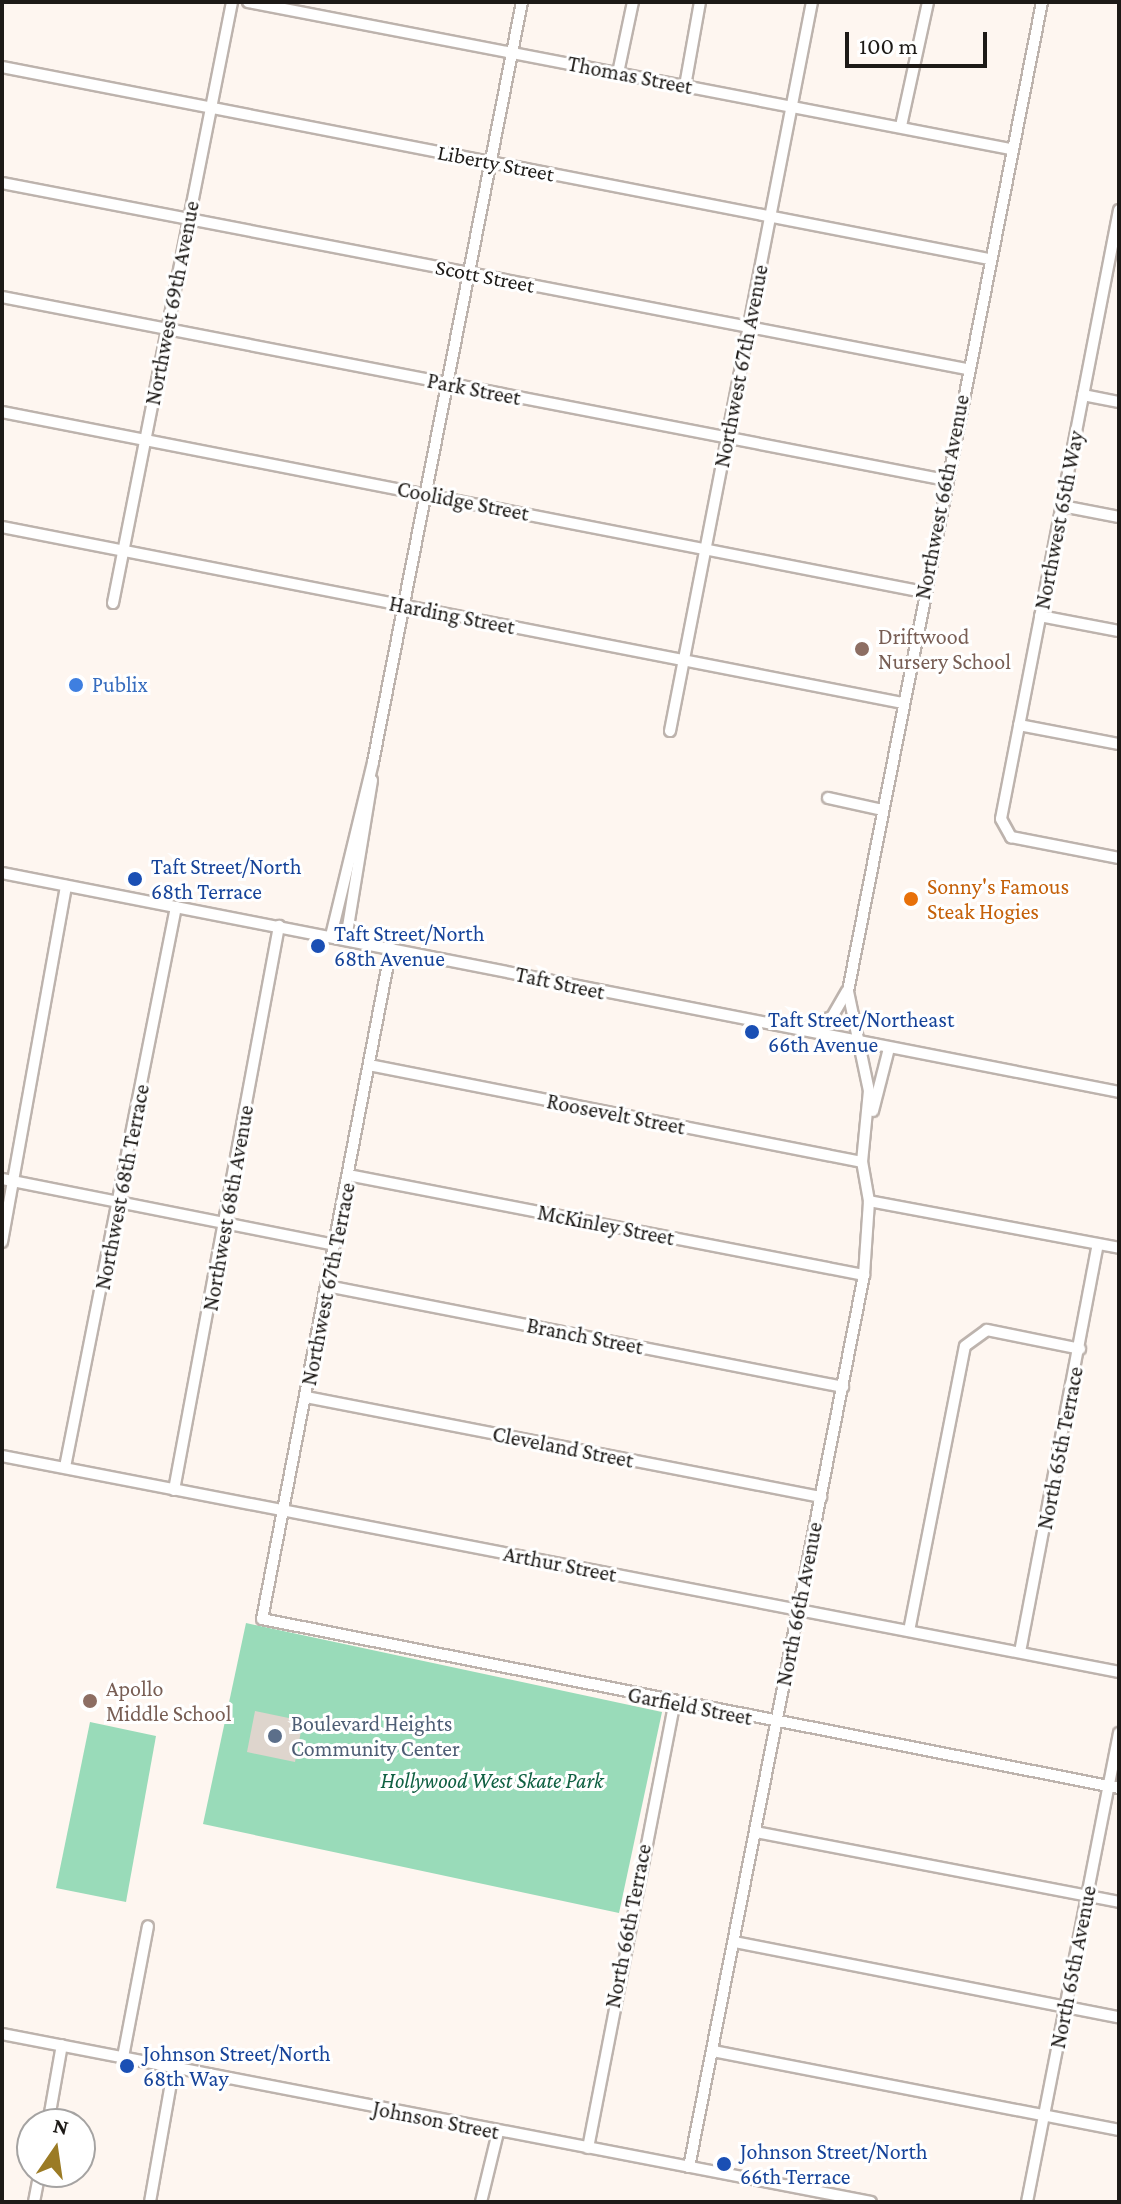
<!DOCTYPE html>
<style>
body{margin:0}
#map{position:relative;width:1121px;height:2204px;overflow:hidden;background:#fef6f0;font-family:"Crimson Pro",serif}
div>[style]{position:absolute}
.green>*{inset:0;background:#99dbb9}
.building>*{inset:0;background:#ded5cd}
.roads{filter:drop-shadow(2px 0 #bdb3ad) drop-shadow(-2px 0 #bdb3ad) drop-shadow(0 2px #bdb3ad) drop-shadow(0 -2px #bdb3ad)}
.minor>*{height:10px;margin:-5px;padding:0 5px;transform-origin:5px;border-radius:5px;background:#fff}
.dots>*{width:22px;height:22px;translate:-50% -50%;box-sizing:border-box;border:4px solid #fff;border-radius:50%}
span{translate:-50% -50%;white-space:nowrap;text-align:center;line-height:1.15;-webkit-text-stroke:6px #fff;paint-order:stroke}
.street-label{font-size:22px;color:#1d1a17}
.education-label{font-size:22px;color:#785e54}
.left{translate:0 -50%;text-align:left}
.shop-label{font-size:22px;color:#366cbe}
.transit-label{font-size:22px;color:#164399}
.food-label{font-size:22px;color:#c56008}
.service-label{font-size:22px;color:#4e5e75}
.park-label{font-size:22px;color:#106042;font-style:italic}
.frame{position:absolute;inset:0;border:4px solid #1d1a17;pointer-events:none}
.north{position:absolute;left:16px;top:2108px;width:80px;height:80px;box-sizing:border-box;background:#fff;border:2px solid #a5a3a2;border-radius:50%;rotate:13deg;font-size:22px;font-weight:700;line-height:32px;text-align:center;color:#1d1a17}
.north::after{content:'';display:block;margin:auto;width:28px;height:36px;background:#9b7b25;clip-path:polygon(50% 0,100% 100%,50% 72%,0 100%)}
.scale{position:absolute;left:845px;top:32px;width:142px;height:36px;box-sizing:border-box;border:4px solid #1d1a17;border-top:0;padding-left:10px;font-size:24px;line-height:28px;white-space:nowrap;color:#1d1a17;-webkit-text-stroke:6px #fff;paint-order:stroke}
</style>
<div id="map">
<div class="green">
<i style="clip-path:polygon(246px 1623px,662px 1712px,619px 1913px,203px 1824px)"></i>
<i style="clip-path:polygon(90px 1722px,156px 1736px,126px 1902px,56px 1888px)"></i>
</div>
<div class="building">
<i style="clip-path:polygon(255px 1711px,303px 1721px,295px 1762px,247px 1752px)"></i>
</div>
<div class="roads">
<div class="minor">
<i style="left:248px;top:2px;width:777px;rotate:10.91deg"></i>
<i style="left:2px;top:67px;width:1006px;rotate:11.01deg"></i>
<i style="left:618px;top:73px;width:73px;rotate:-78.1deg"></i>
<i style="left:685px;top:86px;width:85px;rotate:-79.9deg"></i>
<i style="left:901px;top:126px;width:127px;rotate:-77.7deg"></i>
<i style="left:2px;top:183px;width:983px;rotate:10.91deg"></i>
<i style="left:1119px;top:210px;width:620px;rotate:100.97deg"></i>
<i style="left:1001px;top:819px;width:21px;rotate:61deg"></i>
<i style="left:1011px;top:837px;width:110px;rotate:11deg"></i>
<i style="left:2px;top:297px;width:962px;rotate:10.97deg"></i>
<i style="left:1083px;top:395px;width:37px;rotate:11deg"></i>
<i style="left:2px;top:412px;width:939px;rotate:11.05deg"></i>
<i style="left:1062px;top:506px;width:58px;rotate:10.9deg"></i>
<i style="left:2px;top:527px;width:917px;rotate:11.06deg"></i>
<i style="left:113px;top:603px;width:613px;rotate:-78.8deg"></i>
<i style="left:1040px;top:616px;width:80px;rotate:10.8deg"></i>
<i style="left:1019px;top:725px;width:102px;rotate:10.8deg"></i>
<i style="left:670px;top:731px;width:743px;rotate:-78.98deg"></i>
<i style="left:828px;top:798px;width:55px;rotate:12.5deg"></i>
<i style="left:2px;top:873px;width:1138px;rotate:11.09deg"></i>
<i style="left:331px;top:936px;width:179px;rotate:-76.4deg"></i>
<i style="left:373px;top:762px;width:774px;rotate:-78.91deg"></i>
<i style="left:346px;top:939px;width:161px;rotate:-80.7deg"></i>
<i style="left:391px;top:948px;width:683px;rotate:100.88deg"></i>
<i style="left:262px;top:1619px;width:874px;rotate:11.16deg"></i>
<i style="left:800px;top:1029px;width:34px;rotate:-21deg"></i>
<i style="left:832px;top:1017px;width:30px;rotate:-60deg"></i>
<i style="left:369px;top:1065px;width:502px;rotate:11.13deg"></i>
<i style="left:873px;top:1111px;width:65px;rotate:-75.7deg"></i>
<i style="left:348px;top:1175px;width:526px;rotate:10.97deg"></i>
<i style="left:2px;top:1179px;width:339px;rotate:11.2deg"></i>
<i style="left:869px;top:1201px;width:254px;rotate:10.6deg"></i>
<i style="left:2px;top:1242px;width:362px;rotate:-79.8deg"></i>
<i style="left:327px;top:1286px;width:526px;rotate:11.07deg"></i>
<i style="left:306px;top:1397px;width:525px;rotate:10.99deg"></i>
<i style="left:2px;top:1456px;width:1138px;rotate:10.94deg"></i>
<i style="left:65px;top:1467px;width:571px;rotate:-78.79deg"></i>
<i style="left:174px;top:1490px;width:574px;rotate:-79.45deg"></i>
<i style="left:909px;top:1631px;width:290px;rotate:-78.9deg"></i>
<i style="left:965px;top:1346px;width:27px;rotate:-36deg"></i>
<i style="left:987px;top:1330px;width:95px;rotate:11.5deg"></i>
<i style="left:1020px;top:1652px;width:415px;rotate:-79.2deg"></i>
<i style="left:756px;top:1832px;width:370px;rotate:10.9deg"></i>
<i style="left:735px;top:1942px;width:391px;rotate:11.1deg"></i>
<i style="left:2px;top:2034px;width:885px;rotate:10.94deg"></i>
<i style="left:713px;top:2051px;width:414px;rotate:11deg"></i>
<i style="left:123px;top:2057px;width:133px;rotate:-79.2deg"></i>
<i style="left:48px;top:2124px;width:80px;rotate:-80deg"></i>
<i style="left:588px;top:2148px;width:452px;rotate:-79deg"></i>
<i style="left:689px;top:2167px;width:909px;rotate:-78.9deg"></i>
<i style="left:864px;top:1275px;width:74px;rotate:-86.1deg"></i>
<i style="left:869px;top:1201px;width:40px;rotate:-100deg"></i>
<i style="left:862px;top:1162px;width:71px;rotate:-84.4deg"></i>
<i style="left:869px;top:1091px;width:102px;rotate:-101.9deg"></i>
<i style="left:848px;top:991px;width:1008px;rotate:-78.9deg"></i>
<i style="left:34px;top:2202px;width:31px;rotate:-79deg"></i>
<i style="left:150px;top:2202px;width:138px;rotate:-80deg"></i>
<i style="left:481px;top:2202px;width:72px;rotate:-76.3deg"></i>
<i style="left:1027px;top:2202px;width:478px;rotate:-78.9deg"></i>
</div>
</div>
<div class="dots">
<i style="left:862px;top:649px;background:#8d6e63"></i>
<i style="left:76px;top:685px;background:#3f7fe0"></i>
<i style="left:135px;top:879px;background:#1a4fb4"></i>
<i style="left:911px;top:899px;background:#e8710a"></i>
<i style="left:318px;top:946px;background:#1a4fb4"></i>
<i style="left:752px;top:1032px;background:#1a4fb4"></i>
<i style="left:90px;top:1701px;background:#8d6e63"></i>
<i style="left:275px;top:1736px;background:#5c6f8a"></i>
<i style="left:127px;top:2066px;background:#1a4fb4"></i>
<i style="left:724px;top:2164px;background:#1a4fb4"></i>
</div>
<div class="street-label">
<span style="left:630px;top:75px;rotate:11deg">Thomas Street</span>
<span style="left:496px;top:163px;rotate:11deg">Liberty Street</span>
<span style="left:485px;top:276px;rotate:11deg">Scott Street</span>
<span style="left:172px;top:303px;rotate:-79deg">Northwest 69th Avenue</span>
<span style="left:741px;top:366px;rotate:-79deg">Northwest 67th Avenue</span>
<span style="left:474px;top:389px;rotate:11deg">Park Street</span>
<span style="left:942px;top:497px;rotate:-79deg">Northwest 66th Avenue</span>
<span style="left:463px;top:501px;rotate:11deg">Coolidge Street</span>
<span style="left:1059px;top:520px;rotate:-79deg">Northwest 65th Way</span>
<span style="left:452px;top:615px;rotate:11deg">Harding Street</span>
<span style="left:560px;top:983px;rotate:12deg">Taft Street</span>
<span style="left:616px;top:1114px;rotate:11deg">Roosevelt Street</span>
<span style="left:122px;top:1187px;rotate:-79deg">Northwest 68th Terrace</span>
<span style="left:228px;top:1208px;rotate:-80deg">Northwest 68th Avenue</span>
<span style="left:606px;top:1225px;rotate:11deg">McKinley Street</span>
<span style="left:328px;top:1284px;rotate:-79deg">Northwest 67th Terrace</span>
<span style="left:585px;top:1336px;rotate:11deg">Branch Street</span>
<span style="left:563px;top:1447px;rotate:11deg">Cleveland Street</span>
<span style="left:1060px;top:1448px;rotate:-79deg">North 65th Terrace</span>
<span style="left:560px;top:1564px;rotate:11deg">Arthur Street</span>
<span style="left:799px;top:1604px;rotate:-79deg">North 66th Avenue</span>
<span style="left:690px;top:1706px;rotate:11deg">Garfield Street</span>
<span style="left:628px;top:1926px;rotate:-79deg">North 66th Terrace</span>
<span style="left:1073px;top:1967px;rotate:-79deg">North 65th Avenue</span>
<span style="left:436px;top:2120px;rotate:11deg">Johnson Street</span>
</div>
<div class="education-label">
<span class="left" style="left:878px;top:649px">Driftwood<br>Nursery School</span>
<span class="left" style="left:106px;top:1701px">Apollo<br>Middle School</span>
</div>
<div class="shop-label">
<span class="left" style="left:92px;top:685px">Publix</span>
</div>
<div class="transit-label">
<span class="left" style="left:151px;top:879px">Taft Street/North<br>68th Terrace</span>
<span class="left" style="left:334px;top:946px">Taft Street/North<br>68th Avenue</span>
<span class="left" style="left:768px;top:1032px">Taft Street/Northeast<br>66th Avenue</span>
<span class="left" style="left:143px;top:2066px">Johnson Street/North<br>68th Way</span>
<span class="left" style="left:740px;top:2164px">Johnson Street/North<br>66th Terrace</span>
</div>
<div class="food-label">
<span class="left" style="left:927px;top:899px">Sonny's Famous<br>Steak Hogies</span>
</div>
<div class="service-label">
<span class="left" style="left:291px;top:1736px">Boulevard Heights<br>Community Center</span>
</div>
<div class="park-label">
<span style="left:492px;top:1781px">Hollywood West Skate Park</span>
</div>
<div class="frame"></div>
<div class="north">N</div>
<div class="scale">100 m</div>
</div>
